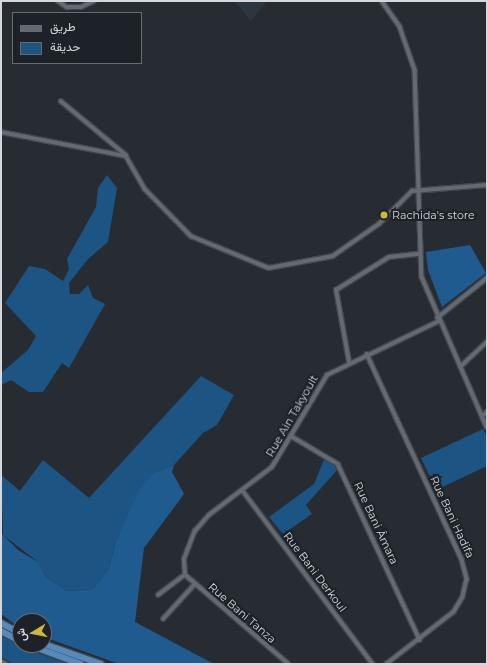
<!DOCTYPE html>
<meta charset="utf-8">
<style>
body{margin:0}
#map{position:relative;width:488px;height:665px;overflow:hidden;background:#262c32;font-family:Montserrat,Vazirmatn,sans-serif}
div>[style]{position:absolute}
.built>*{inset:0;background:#2b3640}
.green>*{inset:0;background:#1c5484}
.forest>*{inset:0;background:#1f5b8e}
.roads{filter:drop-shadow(1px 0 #42474c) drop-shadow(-1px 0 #42474c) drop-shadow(0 1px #42474c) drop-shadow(0 -1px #42474c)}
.minor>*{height:3.5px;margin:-1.75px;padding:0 1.75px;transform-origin:1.75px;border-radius:1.75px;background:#646a71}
.trunk>*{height:6px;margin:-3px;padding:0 3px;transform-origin:3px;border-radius:3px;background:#568abc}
.dots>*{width:11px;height:11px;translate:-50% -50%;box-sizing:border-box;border:2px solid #1c2228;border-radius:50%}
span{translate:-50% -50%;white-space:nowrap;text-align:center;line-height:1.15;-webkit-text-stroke:4px #1c2228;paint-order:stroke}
.poi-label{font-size:11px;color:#d4d8dc}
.left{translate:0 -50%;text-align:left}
.street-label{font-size:11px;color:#d4d8dc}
.frame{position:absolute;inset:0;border:2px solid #d4d8dc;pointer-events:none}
.legend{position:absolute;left:12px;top:12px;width:130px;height:52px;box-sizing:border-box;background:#1c2228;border:1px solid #666b70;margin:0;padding:5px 7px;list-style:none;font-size:12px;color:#d4d8dc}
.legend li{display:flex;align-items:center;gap:8px;height:20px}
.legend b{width:20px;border:1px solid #666b70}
.north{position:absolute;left:12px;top:613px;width:40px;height:40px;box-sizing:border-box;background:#1c2228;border:1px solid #666b70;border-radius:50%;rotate:260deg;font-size:11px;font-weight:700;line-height:16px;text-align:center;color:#d4d8dc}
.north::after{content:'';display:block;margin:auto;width:14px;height:18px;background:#cdb938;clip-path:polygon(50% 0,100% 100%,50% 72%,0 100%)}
</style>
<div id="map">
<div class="built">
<i style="clip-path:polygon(234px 1px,267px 1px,251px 21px)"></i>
</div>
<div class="green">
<i style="clip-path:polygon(107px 175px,117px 188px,108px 242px,88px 259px,69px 283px,70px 294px,79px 294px,88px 285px,93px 298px,105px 304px,69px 368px,62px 363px,43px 392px,29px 392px,11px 380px,1px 385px,1px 373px,28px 350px,36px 336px,5px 303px,29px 266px,45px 269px,63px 281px,69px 269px,67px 259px,96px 207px,98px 188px)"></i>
<i style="clip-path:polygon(201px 376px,234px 395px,217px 425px,203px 433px,174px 465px,155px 472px,115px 544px,109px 568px,93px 589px,67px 591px,46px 577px,38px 562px,3px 535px,1px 475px,20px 491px,43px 460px,89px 498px)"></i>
<i style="clip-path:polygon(483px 429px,487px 437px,487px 466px,436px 490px,421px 458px)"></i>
<i style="clip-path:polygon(325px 457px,338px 469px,306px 505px,312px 514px,283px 534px,269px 517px,314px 484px)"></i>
<i style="clip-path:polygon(1px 634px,40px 654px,69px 664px,13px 664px,1px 657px)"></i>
</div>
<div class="forest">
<i style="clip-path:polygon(470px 245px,486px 273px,442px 307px,428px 270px,426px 252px)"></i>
<i style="clip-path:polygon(174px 465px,172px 472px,184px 494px,144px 548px,135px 622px,214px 664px,119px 664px,44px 637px,44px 621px,20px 621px,20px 628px,1px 614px,1px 533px,18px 550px,38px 562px,46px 577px,67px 591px,93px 589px,109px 568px,115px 544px,139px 490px,155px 472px)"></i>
</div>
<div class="roads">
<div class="minor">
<i style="left:58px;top:1px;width:11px;rotate:34deg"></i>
<i style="left:67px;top:7px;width:14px"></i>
<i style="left:81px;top:7px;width:14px;rotate:-25deg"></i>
<i style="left:382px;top:1px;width:32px;rotate:55deg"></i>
<i style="left:400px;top:27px;width:46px;rotate:70.8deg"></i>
<i style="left:415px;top:70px;width:207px;rotate:88.1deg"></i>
<i style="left:422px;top:277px;width:163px;rotate:66.6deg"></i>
<i style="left:61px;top:101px;width:85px;rotate:39.7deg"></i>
<i style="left:1px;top:132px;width:127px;rotate:10.9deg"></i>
<i style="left:126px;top:156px;width:38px;rotate:60deg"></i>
<i style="left:145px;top:189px;width:66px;rotate:45.6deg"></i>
<i style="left:191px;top:236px;width:84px;rotate:22.3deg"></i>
<i style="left:269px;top:268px;width:65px;rotate:-10.6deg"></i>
<i style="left:333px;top:256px;width:56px;rotate:-34.8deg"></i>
<i style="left:379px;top:224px;width:47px;rotate:-45deg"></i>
<i style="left:412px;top:191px;width:75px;rotate:-4.6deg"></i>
<i style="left:437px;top:318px;width:64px;rotate:-38.7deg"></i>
<i style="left:367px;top:354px;width:227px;rotate:65.2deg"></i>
<i style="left:462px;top:560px;width:20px;rotate:75deg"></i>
<i style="left:467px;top:579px;width:18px;rotate:103deg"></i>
<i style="left:463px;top:597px;width:17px;rotate:121deg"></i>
<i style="left:454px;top:612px;width:85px;rotate:142.2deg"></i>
<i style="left:349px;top:362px;width:73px;rotate:-100.2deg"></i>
<i style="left:336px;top:290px;width:62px;rotate:-31.9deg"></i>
<i style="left:389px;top:257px;width:30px;rotate:-6deg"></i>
<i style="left:460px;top:367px;width:37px;rotate:-43deg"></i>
<i style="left:482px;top:416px;width:6px;rotate:-39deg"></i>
<i style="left:291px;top:436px;width:55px;rotate:30.8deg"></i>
<i style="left:338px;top:464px;width:194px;rotate:65deg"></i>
<i style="left:243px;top:491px;width:216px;rotate:53.1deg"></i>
<i style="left:158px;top:595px;width:34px;rotate:-37deg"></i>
<i style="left:163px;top:619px;width:47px;rotate:-47.6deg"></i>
<i style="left:1px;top:661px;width:6px;rotate:31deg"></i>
<i style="left:288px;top:664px;width:136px;rotate:-139.2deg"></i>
<i style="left:185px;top:575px;width:16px;rotate:-94deg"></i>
<i style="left:184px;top:559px;width:30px;rotate:-69deg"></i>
<i style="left:195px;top:531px;width:21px;rotate:-49deg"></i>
<i style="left:209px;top:515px;width:79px;rotate:-37.3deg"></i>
<i style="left:272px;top:467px;width:107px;rotate:-59.1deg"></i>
<i style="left:327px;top:375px;width:124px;rotate:-25.7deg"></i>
</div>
<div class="trunk">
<i style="left:1px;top:623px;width:21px;rotate:28deg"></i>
<i style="left:1px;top:631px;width:21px;rotate:28deg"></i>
<i style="left:44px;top:644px;width:60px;rotate:19.3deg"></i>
<i style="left:29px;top:645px;width:55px;rotate:20.1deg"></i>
</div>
</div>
<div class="dots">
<i style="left:384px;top:215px;background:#cdb938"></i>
</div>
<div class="poi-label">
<span class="left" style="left:392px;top:215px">Rachida's store</span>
</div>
<div class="street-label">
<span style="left:292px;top:416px;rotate:-60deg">Rue Ain Takyoult</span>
<span style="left:452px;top:517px;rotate:65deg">Rue Bani Hadifa</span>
<span style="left:376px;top:523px;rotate:65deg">Rue Bani Âmara</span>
<span style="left:315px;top:572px;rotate:53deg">Rue Bani Derkoul</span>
<span style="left:242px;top:613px;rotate:41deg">Rue Bani Tanza</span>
</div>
<div class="frame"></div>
<ul class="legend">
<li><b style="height:5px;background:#646a71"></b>طريق</li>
<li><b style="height:11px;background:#1c5484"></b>حديقة</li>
</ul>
<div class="north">ش</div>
</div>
